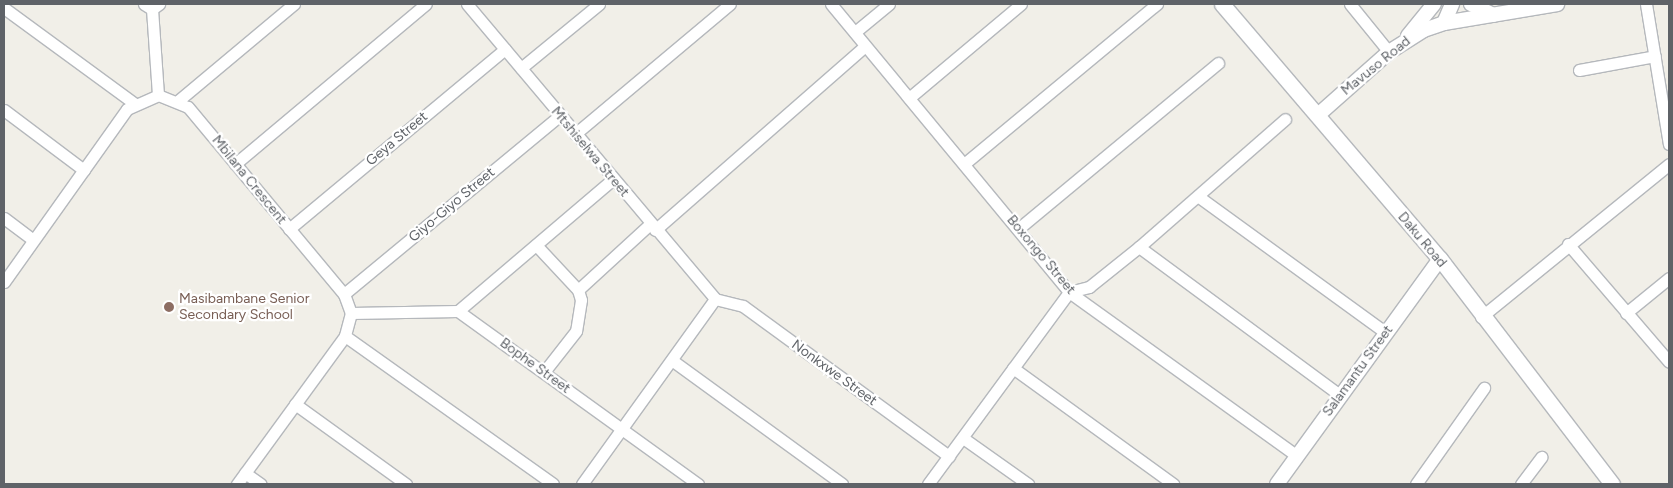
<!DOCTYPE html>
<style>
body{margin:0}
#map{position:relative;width:1673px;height:488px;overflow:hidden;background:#f1efe8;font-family:Figtree,sans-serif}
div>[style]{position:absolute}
.roads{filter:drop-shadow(1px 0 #b5b8bc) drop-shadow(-1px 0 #b5b8bc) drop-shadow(0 1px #b5b8bc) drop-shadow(0 -1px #b5b8bc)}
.minor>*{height:11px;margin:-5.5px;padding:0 5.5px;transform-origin:5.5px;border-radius:5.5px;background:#fff}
.tertiary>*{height:14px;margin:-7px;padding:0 7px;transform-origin:7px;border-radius:7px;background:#fff}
.secondary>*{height:15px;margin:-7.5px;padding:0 7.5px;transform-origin:7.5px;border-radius:7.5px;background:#fff}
.dots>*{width:14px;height:14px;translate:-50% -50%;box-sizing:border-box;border:2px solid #fff;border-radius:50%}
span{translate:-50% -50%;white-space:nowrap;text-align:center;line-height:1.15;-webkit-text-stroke:4.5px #fff;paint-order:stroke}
.street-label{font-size:14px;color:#5f6368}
.education-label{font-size:14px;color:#785e54}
.left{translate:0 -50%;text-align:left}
.frame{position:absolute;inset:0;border:5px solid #5f6368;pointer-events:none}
</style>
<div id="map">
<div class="roads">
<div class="minor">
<i style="left:144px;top:4px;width:9px;rotate:32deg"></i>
<i style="left:152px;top:9px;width:9px;rotate:-36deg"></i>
<i style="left:467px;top:4px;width:385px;rotate:49.9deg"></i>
<i style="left:831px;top:4px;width:374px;rotate:50.4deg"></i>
<i style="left:1069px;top:292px;width:281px;rotate:35.7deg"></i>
<i style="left:1350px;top:4px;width:62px;rotate:50.9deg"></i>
<i style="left:1646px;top:4px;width:142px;rotate:80.7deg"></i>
<i style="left:4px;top:8px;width:161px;rotate:36.2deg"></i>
<i style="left:152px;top:9px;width:86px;rotate:86deg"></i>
<i style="left:855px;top:32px;width:44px;rotate:-39.5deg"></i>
<i style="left:521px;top:68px;width:101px;rotate:-39.4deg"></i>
<i style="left:1579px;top:70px;width:77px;rotate:-10.4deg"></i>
<i style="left:909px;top:98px;width:146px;rotate:-40deg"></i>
<i style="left:179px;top:100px;width:150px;rotate:-39.9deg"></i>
<i style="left:4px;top:110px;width:100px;rotate:36.9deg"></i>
<i style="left:575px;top:134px;width:202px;rotate:-40deg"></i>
<i style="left:235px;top:164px;width:249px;rotate:-40deg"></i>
<i style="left:964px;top:164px;width:251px;rotate:-39.7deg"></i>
<i style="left:1199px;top:197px;width:231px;rotate:36deg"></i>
<i style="left:4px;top:218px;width:36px;rotate:37deg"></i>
<i style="left:289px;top:229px;width:281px;rotate:-39.8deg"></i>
<i style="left:1018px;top:229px;width:260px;rotate:-39.7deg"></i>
<i style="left:655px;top:230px;width:279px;rotate:-41.2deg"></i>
<i style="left:1568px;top:244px;width:155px;rotate:49.4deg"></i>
<i style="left:536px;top:245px;width:62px;rotate:47deg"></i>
<i style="left:578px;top:290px;width:10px;rotate:73deg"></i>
<i style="left:581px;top:300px;width:31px;rotate:99deg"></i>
<i style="left:576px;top:331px;width:52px;rotate:128deg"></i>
<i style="left:1139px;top:247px;width:250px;rotate:36.4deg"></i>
<i style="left:4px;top:282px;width:212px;rotate:-54.6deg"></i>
<i style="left:127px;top:109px;width:34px;rotate:-24deg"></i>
<i style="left:158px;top:95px;width:32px;rotate:22deg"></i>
<i style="left:188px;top:107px;width:244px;rotate:50.2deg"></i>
<i style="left:344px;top:294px;width:20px;rotate:70deg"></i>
<i style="left:351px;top:313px;width:24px;rotate:105deg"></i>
<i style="left:345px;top:336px;width:183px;rotate:126.1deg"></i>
<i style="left:578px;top:290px;width:98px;rotate:-42.5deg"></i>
<i style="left:344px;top:294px;width:281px;rotate:-39.6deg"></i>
<i style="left:715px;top:299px;width:29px;rotate:14deg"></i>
<i style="left:743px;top:306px;width:255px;rotate:36.1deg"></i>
<i style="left:458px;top:311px;width:204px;rotate:-40.4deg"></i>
<i style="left:351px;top:313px;width:107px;rotate:-1.1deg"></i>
<i style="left:458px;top:311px;width:296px;rotate:35.8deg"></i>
<i style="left:1626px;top:313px;width:55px;rotate:-39.1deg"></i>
<i style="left:1481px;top:317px;width:242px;rotate:-39.1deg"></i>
<i style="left:345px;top:336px;width:255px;rotate:35.4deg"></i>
<i style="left:673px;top:361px;width:209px;rotate:36deg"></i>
<i style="left:1013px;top:368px;width:198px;rotate:35.9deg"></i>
<i style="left:295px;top:404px;width:137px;rotate:35.8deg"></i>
<i style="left:963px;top:438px;width:80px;rotate:35.3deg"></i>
<i style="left:245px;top:473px;width:19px;rotate:35deg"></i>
<i style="left:582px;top:484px;width:228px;rotate:-54.3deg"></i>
<i style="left:928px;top:484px;width:238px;rotate:-53.7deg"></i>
<i style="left:1069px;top:292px;width:21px;rotate:-14deg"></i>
<i style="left:1089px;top:287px;width:64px;rotate:-38.7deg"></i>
<i style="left:1139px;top:247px;width:194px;rotate:-41.2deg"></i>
<i style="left:1416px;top:484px;width:118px;rotate:-54.7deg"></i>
<i style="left:1521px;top:484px;width:34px;rotate:-53deg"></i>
</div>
<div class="tertiary">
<i style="left:1471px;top:4px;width:25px;rotate:26deg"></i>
<i style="left:1444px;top:23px;width:21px;rotate:-67deg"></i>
<i style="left:1408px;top:36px;width:41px;rotate:-50.9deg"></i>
<i style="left:1318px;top:115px;width:95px;rotate:-41.6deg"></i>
<i style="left:1389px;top:52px;width:41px;rotate:-32.2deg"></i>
<i style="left:1424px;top:30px;width:21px;rotate:-19deg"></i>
<i style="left:1444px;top:23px;width:115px;rotate:-9.5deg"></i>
<i style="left:1277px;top:484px;width:278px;rotate:-54.1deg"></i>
</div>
<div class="secondary">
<i style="left:1222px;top:4px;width:335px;rotate:49.5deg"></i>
<i style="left:1440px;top:259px;width:283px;rotate:52.6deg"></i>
</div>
</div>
<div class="dots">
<i style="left:169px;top:307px;background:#8d6e63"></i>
</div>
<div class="street-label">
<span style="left:1376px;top:66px;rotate:-39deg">Mavuso Road</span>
<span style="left:397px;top:139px;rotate:-40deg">Geya Street</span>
<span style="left:590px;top:152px;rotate:50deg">Mtshiselwa Street</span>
<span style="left:249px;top:180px;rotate:51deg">Mbilana Crescent</span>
<span style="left:452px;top:205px;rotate:-40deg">Giyo-Giyo Street</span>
<span style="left:1422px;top:240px;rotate:50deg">Daku Road</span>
<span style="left:1041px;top:255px;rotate:50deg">Boxongo Street</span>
<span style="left:535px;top:366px;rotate:36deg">Bophe Street</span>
<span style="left:1358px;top:371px;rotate:-54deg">Salamantu Street</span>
<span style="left:834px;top:373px;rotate:36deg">Nonkxwe Street</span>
</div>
<div class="education-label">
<span class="left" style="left:179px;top:307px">Masibambane Senior<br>Secondary School</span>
</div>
<div class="frame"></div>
</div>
